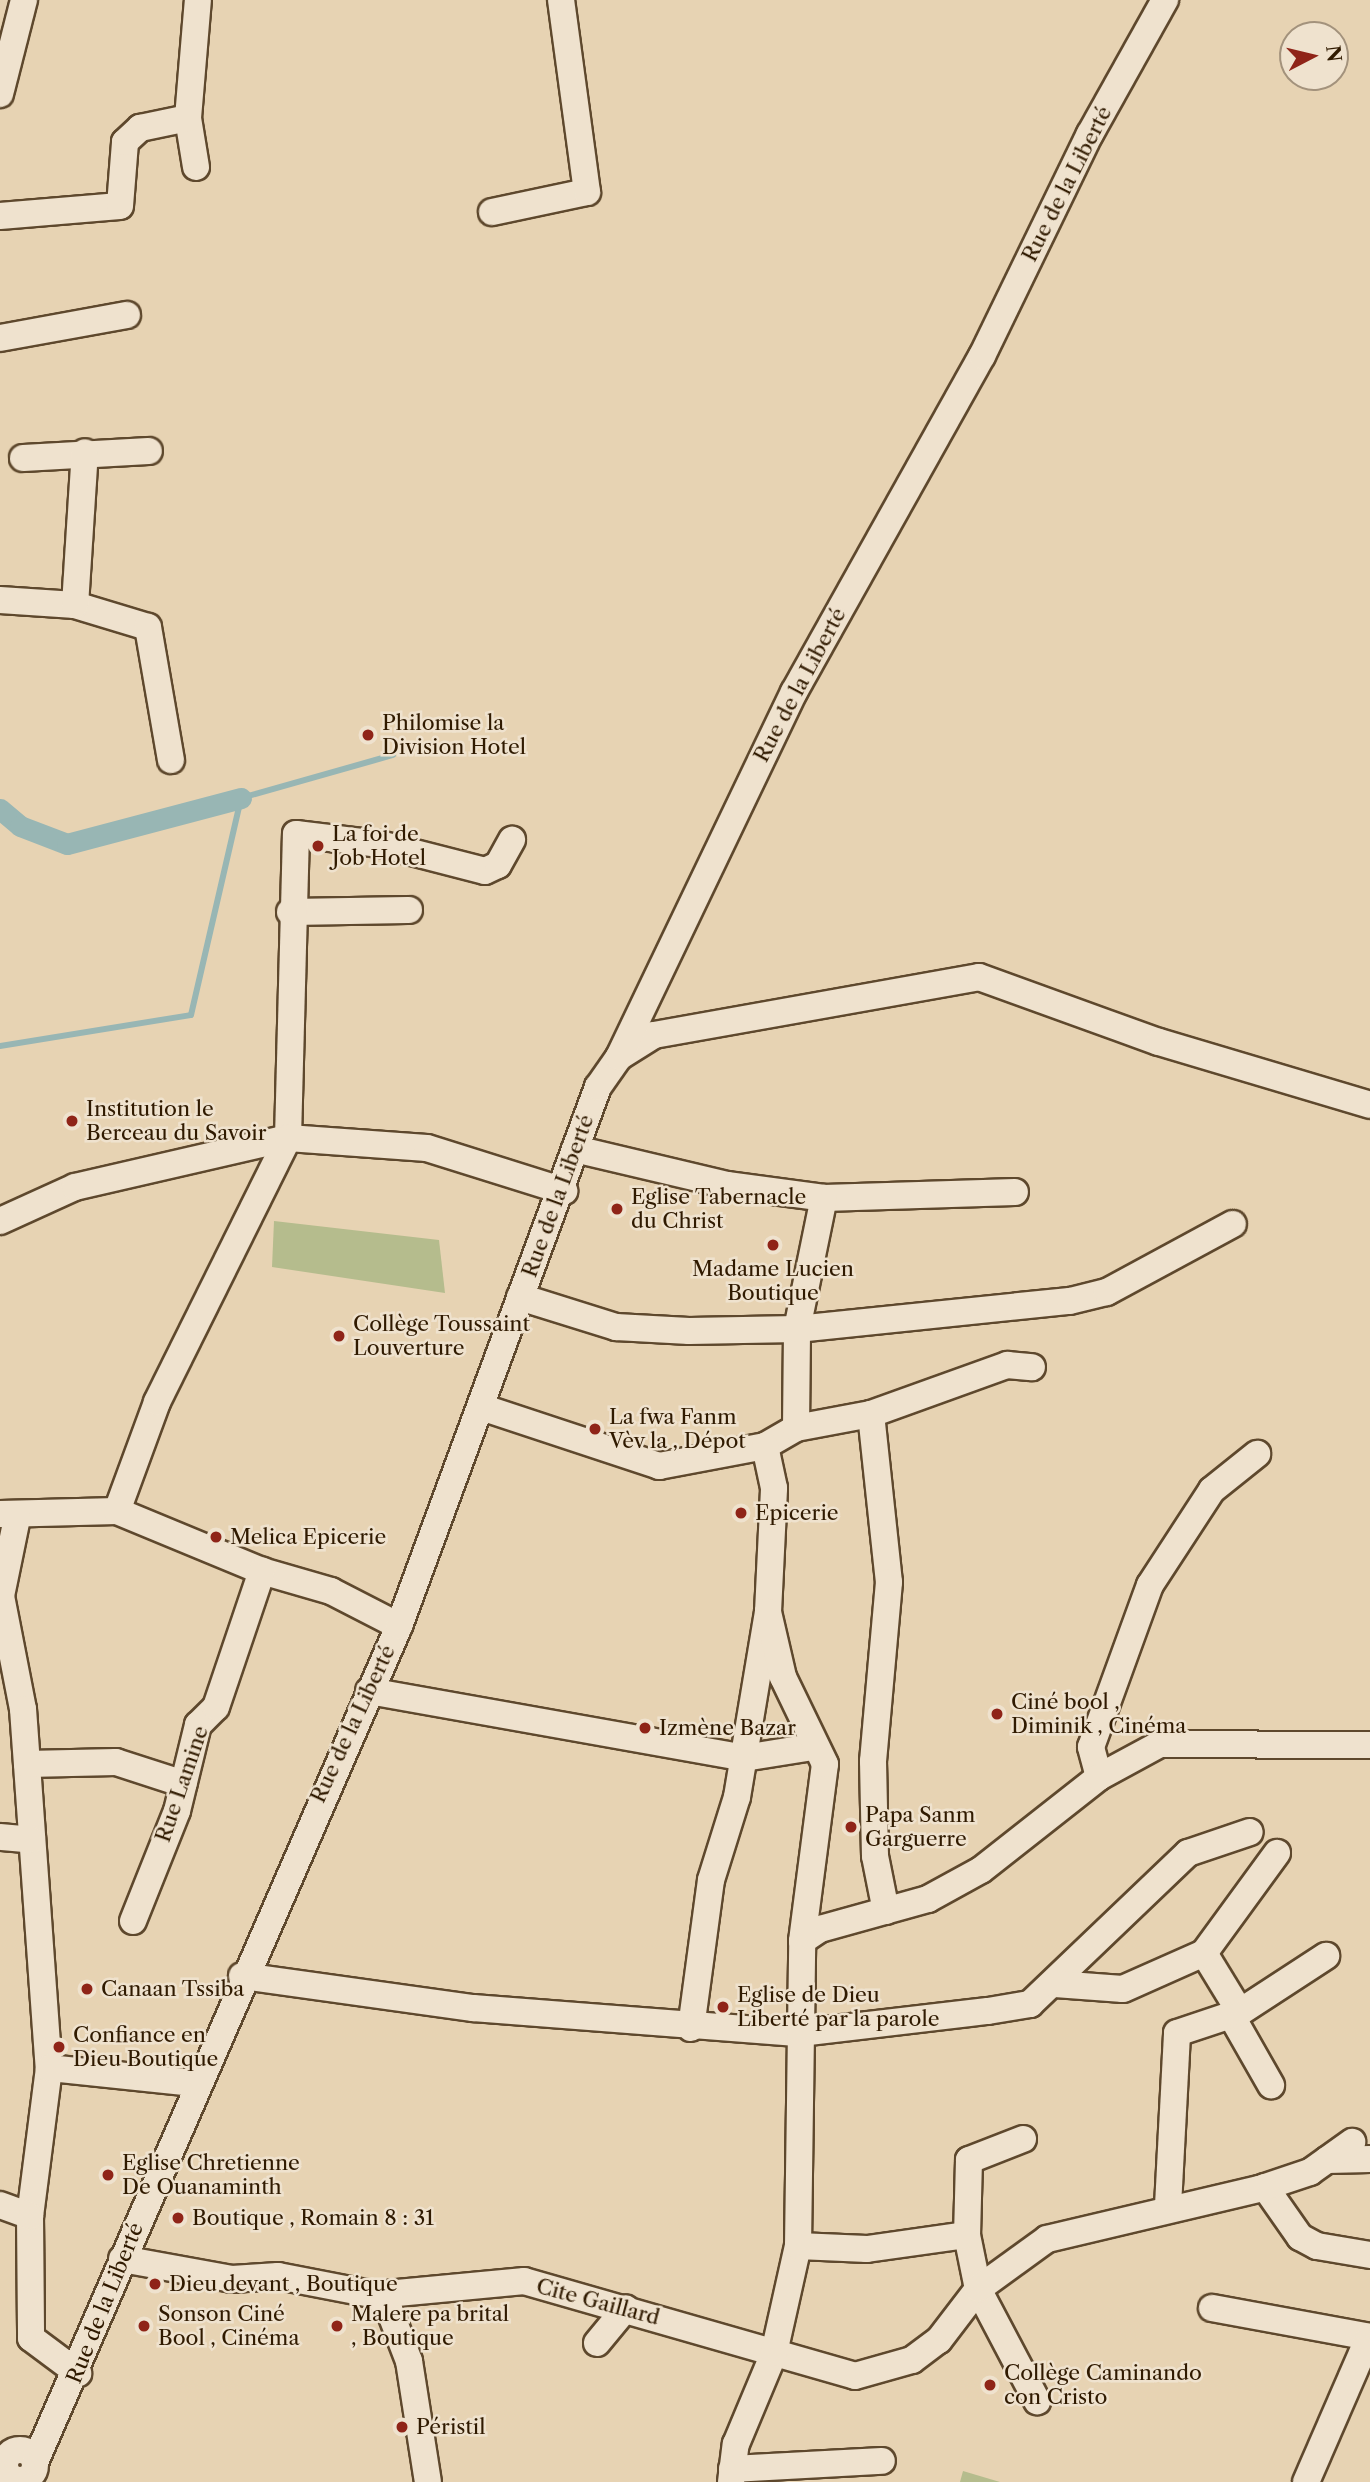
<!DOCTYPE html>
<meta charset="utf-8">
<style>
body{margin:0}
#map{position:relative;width:1370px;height:2482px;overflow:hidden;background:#e7d3b3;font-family:"Libre Caslon Text",serif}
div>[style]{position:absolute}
.green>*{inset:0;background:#b5bc8d}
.stream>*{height:6px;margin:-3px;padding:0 3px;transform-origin:3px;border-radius:3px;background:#98b6b4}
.canal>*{height:21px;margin:-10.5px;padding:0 10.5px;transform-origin:10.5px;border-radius:10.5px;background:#98b6b4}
.roads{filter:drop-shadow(2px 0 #5e482d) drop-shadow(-2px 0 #5e482d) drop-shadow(0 2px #5e482d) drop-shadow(0 -2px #5e482d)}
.minor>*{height:26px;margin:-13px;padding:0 13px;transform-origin:13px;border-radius:13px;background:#efe2ce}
.minor>.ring{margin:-13px;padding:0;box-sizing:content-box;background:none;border:26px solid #efe2ce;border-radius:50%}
.dots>*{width:19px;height:19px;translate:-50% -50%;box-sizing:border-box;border:4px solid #efe2ce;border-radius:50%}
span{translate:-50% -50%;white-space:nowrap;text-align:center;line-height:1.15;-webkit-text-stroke:5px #efe2ce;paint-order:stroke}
.street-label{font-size:21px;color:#301a00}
.poi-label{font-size:21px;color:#301a00}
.left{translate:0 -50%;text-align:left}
.north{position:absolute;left:1279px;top:21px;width:70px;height:70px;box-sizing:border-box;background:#efe2ce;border:2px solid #a3927c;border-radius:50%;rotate:83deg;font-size:19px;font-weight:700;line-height:28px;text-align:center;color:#301a00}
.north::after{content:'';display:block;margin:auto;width:24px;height:32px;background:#8f2418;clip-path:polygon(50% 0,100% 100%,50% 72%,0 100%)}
</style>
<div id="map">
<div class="green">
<i style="clip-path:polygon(274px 1221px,439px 1240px,445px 1293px,272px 1267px)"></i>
<i style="clip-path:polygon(963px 2471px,1000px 2482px,960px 2482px)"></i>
</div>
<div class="stream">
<i style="left:0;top:1046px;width:193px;rotate:-9.2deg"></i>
<i style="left:191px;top:1015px;width:223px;rotate:-77deg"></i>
<i style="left:241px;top:798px;width:158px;rotate:-15.8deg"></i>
</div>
<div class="canal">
<i style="left:0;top:809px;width:26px;rotate:40deg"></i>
<i style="left:20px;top:826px;width:50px;rotate:21deg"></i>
<i style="left:67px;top:844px;width:180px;rotate:-14.8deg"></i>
</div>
<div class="roads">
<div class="minor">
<i style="left:0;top:94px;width:97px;rotate:-75.7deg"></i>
<i style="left:196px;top:167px;width:50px;rotate:-99.3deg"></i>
<i style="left:188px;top:118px;width:118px;rotate:-85.2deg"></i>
<i style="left:492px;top:212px;width:97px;rotate:-11.9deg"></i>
<i style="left:587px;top:192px;width:194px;rotate:-97.7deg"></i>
<i style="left:0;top:216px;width:120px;rotate:-4.8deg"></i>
<i style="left:120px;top:206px;width:64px;rotate:-85.5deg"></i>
<i style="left:125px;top:142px;width:21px;rotate:-43deg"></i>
<i style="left:140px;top:128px;width:49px;rotate:-11.8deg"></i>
<i style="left:0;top:338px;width:129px;rotate:-10.3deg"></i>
<i style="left:23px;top:458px;width:126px;rotate:-3.2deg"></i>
<i style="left:0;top:600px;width:75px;rotate:3.8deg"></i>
<i style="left:75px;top:605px;width:76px;rotate:16.8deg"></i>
<i style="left:148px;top:627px;width:135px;rotate:80.2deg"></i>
<i style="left:75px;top:605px;width:153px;rotate:-86.3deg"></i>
<i style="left:290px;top:912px;width:119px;rotate:-1deg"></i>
<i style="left:619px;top:1057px;width:41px;rotate:-32.2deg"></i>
<i style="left:654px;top:1035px;width:330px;rotate:-10.1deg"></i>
<i style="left:979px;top:977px;width:191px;rotate:19.9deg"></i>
<i style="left:1159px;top:1042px;width:220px;rotate:16.6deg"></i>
<i style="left:575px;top:1149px;width:156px;rotate:13.3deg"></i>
<i style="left:727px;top:1185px;width:98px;rotate:7.6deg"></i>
<i style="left:824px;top:1198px;width:191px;rotate:-1.8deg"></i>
<i style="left:0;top:1221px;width:82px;rotate:-24.4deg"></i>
<i style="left:75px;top:1187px;width:219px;rotate:-13deg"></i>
<i style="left:288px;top:1138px;width:304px;rotate:-88.5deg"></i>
<i style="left:296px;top:834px;width:85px;rotate:6.8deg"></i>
<i style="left:380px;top:844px;width:108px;rotate:14.4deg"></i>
<i style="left:485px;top:871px;width:14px;rotate:-25deg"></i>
<i style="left:498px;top:865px;width:29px;rotate:-61deg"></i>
<i style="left:520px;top:1297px;width:101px;rotate:17.4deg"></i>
<i style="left:616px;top:1327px;width:73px;rotate:3.1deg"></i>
<i style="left:689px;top:1331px;width:108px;rotate:-1.1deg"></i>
<i style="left:797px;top:1329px;width:274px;rotate:-5.9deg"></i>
<i style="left:1070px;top:1301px;width:38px;rotate:-14deg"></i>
<i style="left:1107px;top:1292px;width:143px;rotate:-28.4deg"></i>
<i style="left:481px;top:1407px;width:188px;rotate:18.3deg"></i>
<i style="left:659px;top:1466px;width:108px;rotate:-10.7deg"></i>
<i style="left:765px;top:1446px;width:36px;rotate:-30deg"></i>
<i style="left:796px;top:1428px;width:76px;rotate:-10.6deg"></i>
<i style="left:871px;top:1414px;width:145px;rotate:-19.8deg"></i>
<i style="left:1007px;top:1365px;width:25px;rotate:5deg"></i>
<i style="left:871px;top:1414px;width:169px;rotate:83.9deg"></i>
<i style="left:889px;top:1582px;width:180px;rotate:95.1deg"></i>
<i style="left:873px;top:1761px;width:95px;rotate:88.8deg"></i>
<i style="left:875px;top:1856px;width:56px;rotate:78.7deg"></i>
<i style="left:796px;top:1428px;width:99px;rotate:-89.4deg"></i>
<i style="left:797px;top:1329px;width:134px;rotate:-78.4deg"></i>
<i style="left:0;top:1514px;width:117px;rotate:-1.5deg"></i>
<i style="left:17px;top:1518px;width:80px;rotate:101.6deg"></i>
<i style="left:1px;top:1596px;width:115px;rotate:79deg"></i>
<i style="left:23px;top:1709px;width:360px;rotate:85.9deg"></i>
<i style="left:49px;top:2068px;width:149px;rotate:97.3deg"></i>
<i style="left:30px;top:2216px;width:122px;rotate:89.5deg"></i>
<i style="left:31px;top:2338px;width:59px;rotate:36.7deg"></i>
<i style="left:399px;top:1626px;width:76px;rotate:-152.8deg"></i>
<i style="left:331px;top:1591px;width:72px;rotate:-163.8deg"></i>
<i style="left:262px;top:1571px;width:157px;rotate:-157.5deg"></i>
<i style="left:117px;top:1511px;width:116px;rotate:-69.8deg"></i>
<i style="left:157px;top:1402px;width:295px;rotate:-63.6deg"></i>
<i style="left:288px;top:1138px;width:139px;rotate:4.1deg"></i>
<i style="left:427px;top:1148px;width:144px;rotate:17.4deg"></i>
<i style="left:369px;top:1691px;width:381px;rotate:10.1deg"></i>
<i style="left:744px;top:1758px;width:70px;rotate:-9.1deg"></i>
<i style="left:27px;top:1764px;width:89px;rotate:-1.3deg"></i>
<i style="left:116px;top:1762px;width:71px;rotate:17.9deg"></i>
<i style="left:1099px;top:1777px;width:31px;rotate:-105deg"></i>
<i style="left:1091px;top:1747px;width:172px;rotate:-70deg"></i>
<i style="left:1150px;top:1585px;width:113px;rotate:-56.9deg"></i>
<i style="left:1212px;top:1490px;width:58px;rotate:-38.7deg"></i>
<i style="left:0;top:1837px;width:32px;rotate:5deg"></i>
<i style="left:133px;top:1921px;width:118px;rotate:-68.2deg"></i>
<i style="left:177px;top:1811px;width:89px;rotate:-76.3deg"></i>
<i style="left:198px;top:1725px;width:25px;rotate:-45deg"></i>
<i style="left:216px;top:1707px;width:144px;rotate:-71.3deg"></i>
<i style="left:802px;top:1941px;width:22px;rotate:-34deg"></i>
<i style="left:820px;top:1929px;width:112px;rotate:-15.5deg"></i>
<i style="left:928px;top:1899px;width:60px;rotate:-28.7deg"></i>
<i style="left:981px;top:1870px;width:150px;rotate:-38.2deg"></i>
<i style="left:1099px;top:1777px;width:69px;rotate:-28.4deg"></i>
<i style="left:1160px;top:1744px;width:210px;rotate:0.3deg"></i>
<i style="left:1204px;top:1953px;width:69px;rotate:58.6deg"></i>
<i style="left:242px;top:1976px;width:233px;rotate:7.9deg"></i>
<i style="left:473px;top:2008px;width:328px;rotate:4.4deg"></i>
<i style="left:800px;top:2033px;width:189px;rotate:-6.7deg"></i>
<i style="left:988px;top:2011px;width:43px;rotate:-9.5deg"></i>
<i style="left:1030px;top:2004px;width:219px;rotate:-43.7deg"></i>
<i style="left:1188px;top:1853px;width:65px;rotate:-18.7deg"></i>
<i style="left:1055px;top:1984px;width:68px;rotate:4.2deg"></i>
<i style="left:1123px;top:1989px;width:89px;rotate:-24deg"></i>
<i style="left:1204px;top:1953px;width:124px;rotate:-53.9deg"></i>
<i style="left:1231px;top:2015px;width:81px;rotate:60.3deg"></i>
<i style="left:691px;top:2028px;width:149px;rotate:-82.3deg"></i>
<i style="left:711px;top:1880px;width:87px;rotate:-72.6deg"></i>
<i style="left:737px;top:1797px;width:188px;rotate:-80.5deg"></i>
<i style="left:768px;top:1612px;width:124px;rotate:-87.2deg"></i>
<i style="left:774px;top:1488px;width:43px;rotate:-102.1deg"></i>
<i style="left:49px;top:2068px;width:147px;rotate:5.9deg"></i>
<i style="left:1023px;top:2139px;width:58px;rotate:158.7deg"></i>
<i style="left:969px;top:2160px;width:75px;rotate:91.5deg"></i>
<i style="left:967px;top:2235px;width:55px;rotate:78.5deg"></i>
<i style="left:978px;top:2289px;width:127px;rotate:62.2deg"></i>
<i style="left:1327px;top:2160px;width:43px;rotate:-1.3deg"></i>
<i style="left:1265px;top:2187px;width:61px;rotate:55deg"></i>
<i style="left:1300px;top:2237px;width:19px;rotate:28deg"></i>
<i style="left:1317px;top:2246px;width:54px;rotate:9.6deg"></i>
<i style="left:0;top:2205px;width:32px;rotate:20deg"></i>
<i style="left:1168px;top:2206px;width:173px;rotate:-87deg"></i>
<i style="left:1177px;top:2033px;width:66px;rotate:-18.4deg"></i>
<i style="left:1240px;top:2012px;width:103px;rotate:-33.1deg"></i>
<i style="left:798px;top:2246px;width:69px;rotate:2.5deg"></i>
<i style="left:867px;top:2249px;width:101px;rotate:-8deg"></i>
<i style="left:122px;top:2259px;width:112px;rotate:10.3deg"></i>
<i style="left:232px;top:2279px;width:46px;rotate:-3.7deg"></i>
<i style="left:278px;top:2276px;width:100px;rotate:11deg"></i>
<i style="left:376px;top:2295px;width:149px;rotate:-5.4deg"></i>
<i style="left:524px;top:2281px;width:344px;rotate:16deg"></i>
<i style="left:855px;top:2376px;width:59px;rotate:-15.7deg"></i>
<i style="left:912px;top:2360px;width:34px;rotate:-37deg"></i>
<i style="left:939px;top:2340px;width:64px;rotate:-52.6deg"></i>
<i style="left:978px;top:2289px;width:85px;rotate:-35.9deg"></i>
<i style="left:1047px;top:2239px;width:218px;rotate:-13.3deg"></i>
<i style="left:1259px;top:2189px;width:54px;rotate:-18.4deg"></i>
<i style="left:1310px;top:2172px;width:52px;rotate:-35.5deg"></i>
<i style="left:376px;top:2295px;width:19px;rotate:47deg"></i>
<i style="left:389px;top:2309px;width:56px;rotate:69deg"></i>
<i style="left:409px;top:2361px;width:122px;rotate:81.1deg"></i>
<i style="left:1212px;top:2308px;width:161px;rotate:10.4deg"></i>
<i style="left:597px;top:2343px;width:45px;rotate:-50.4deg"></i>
<i class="ring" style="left:5px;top:2450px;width:4px;height:4px"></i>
<i style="left:35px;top:2462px;width:912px;rotate:-66.47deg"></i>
<i style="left:399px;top:1626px;width:575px;rotate:-69.74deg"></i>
<i style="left:598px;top:1087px;width:37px;rotate:-55deg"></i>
<i style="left:619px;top:1057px;width:405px;rotate:-64.4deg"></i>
<i style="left:794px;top:692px;width:385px;rotate:-60.8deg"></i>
<i style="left:982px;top:356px;width:247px;rotate:-64.1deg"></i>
<i style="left:1090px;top:134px;width:154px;rotate:-60.8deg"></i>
<i style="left:732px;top:2469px;width:150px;rotate:-3.1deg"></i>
<i style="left:731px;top:2482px;width:38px;rotate:-83deg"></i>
<i style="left:736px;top:2444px;width:99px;rotate:-67.3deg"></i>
<i style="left:774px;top:2353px;width:110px;rotate:-77.4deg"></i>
<i style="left:798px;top:2246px;width:305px;rotate:-89.2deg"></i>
<i style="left:802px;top:1941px;width:178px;rotate:-82.6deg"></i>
<i style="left:825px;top:1764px;width:97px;rotate:-115.8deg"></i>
<i style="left:783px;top:1677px;width:67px;rotate:-103deg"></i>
<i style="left:1306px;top:2482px;width:158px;rotate:-66.5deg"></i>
</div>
</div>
<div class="dots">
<i style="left:368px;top:735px;background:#8f2418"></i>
<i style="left:318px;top:846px;background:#8f2418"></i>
<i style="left:72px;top:1121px;background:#8f2418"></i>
<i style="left:617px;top:1209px;background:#8f2418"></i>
<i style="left:773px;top:1245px;background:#8f2418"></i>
<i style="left:339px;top:1336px;background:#8f2418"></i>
<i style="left:595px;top:1429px;background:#8f2418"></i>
<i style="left:741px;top:1513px;background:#8f2418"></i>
<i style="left:216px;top:1537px;background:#8f2418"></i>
<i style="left:997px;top:1714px;background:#8f2418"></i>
<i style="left:645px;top:1728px;background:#8f2418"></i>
<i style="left:851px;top:1827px;background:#8f2418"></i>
<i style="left:87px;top:1989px;background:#8f2418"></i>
<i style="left:723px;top:2007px;background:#8f2418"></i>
<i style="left:59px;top:2047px;background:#8f2418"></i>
<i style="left:108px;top:2175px;background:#8f2418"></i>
<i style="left:178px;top:2218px;background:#8f2418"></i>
<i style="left:155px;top:2284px;background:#8f2418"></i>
<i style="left:144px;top:2326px;background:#8f2418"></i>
<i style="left:337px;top:2326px;background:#8f2418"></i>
<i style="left:990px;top:2385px;background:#8f2418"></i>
<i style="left:402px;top:2427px;background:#8f2418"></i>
</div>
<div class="street-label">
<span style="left:1067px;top:184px;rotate:-63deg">Rue de la Liberté</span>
<span style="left:800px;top:685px;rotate:-62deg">Rue de la Liberté</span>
<span style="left:558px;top:1196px;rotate:-70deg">Rue de la Liberté</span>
<span style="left:353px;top:1724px;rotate:-65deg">Rue de la Liberté</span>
<span style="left:182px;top:1784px;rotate:-71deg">Rue Lamine</span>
<span style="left:598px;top:2302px;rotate:15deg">Cite Gaillard</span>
<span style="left:105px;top:2303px;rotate:-68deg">Rue de la Liberté</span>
</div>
<div class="poi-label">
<span class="left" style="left:382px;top:735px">Philomise la<br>Division Hotel</span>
<span class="left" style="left:332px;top:846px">La foi de<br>Job Hotel</span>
<span class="left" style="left:86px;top:1121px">Institution le<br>Berceau du Savoir</span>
<span class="left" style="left:631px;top:1209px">Eglise Tabernacle<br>du Christ</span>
<span style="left:773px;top:1281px">Madame Lucien<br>Boutique</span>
<span class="left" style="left:353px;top:1336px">Collège Toussaint<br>Louverture</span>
<span class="left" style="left:609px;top:1429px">La fwa Fanm<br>Vèv la , Dépot</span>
<span class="left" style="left:755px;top:1513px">Epicerie</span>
<span class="left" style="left:230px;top:1537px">Melica Epicerie</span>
<span class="left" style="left:1011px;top:1714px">Ciné bool ,<br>Diminik , Cinéma</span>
<span class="left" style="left:659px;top:1728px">Izmène Bazar</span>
<span class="left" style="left:865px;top:1827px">Papa Sanm<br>Garguerre</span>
<span class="left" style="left:101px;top:1989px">Canaan Tssiba</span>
<span class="left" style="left:737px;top:2007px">Eglise de Dieu<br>Liberté par la parole</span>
<span class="left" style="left:73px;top:2047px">Confiance en<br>Dieu Boutique</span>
<span class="left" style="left:122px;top:2175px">Eglise Chretienne<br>De Ouanaminth</span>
<span class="left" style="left:192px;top:2218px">Boutique , Romain 8 : 31</span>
<span class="left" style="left:169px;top:2284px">Dieu devant , Boutique</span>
<span class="left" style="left:158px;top:2326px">Sonson Ciné<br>Bool , Cinéma</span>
<span class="left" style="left:351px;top:2326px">Malere pa brital<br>, Boutique</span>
<span class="left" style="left:1004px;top:2385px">Collège Caminando<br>con Cristo</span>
<span class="left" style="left:416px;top:2427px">Péristil</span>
</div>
<div class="north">N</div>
</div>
